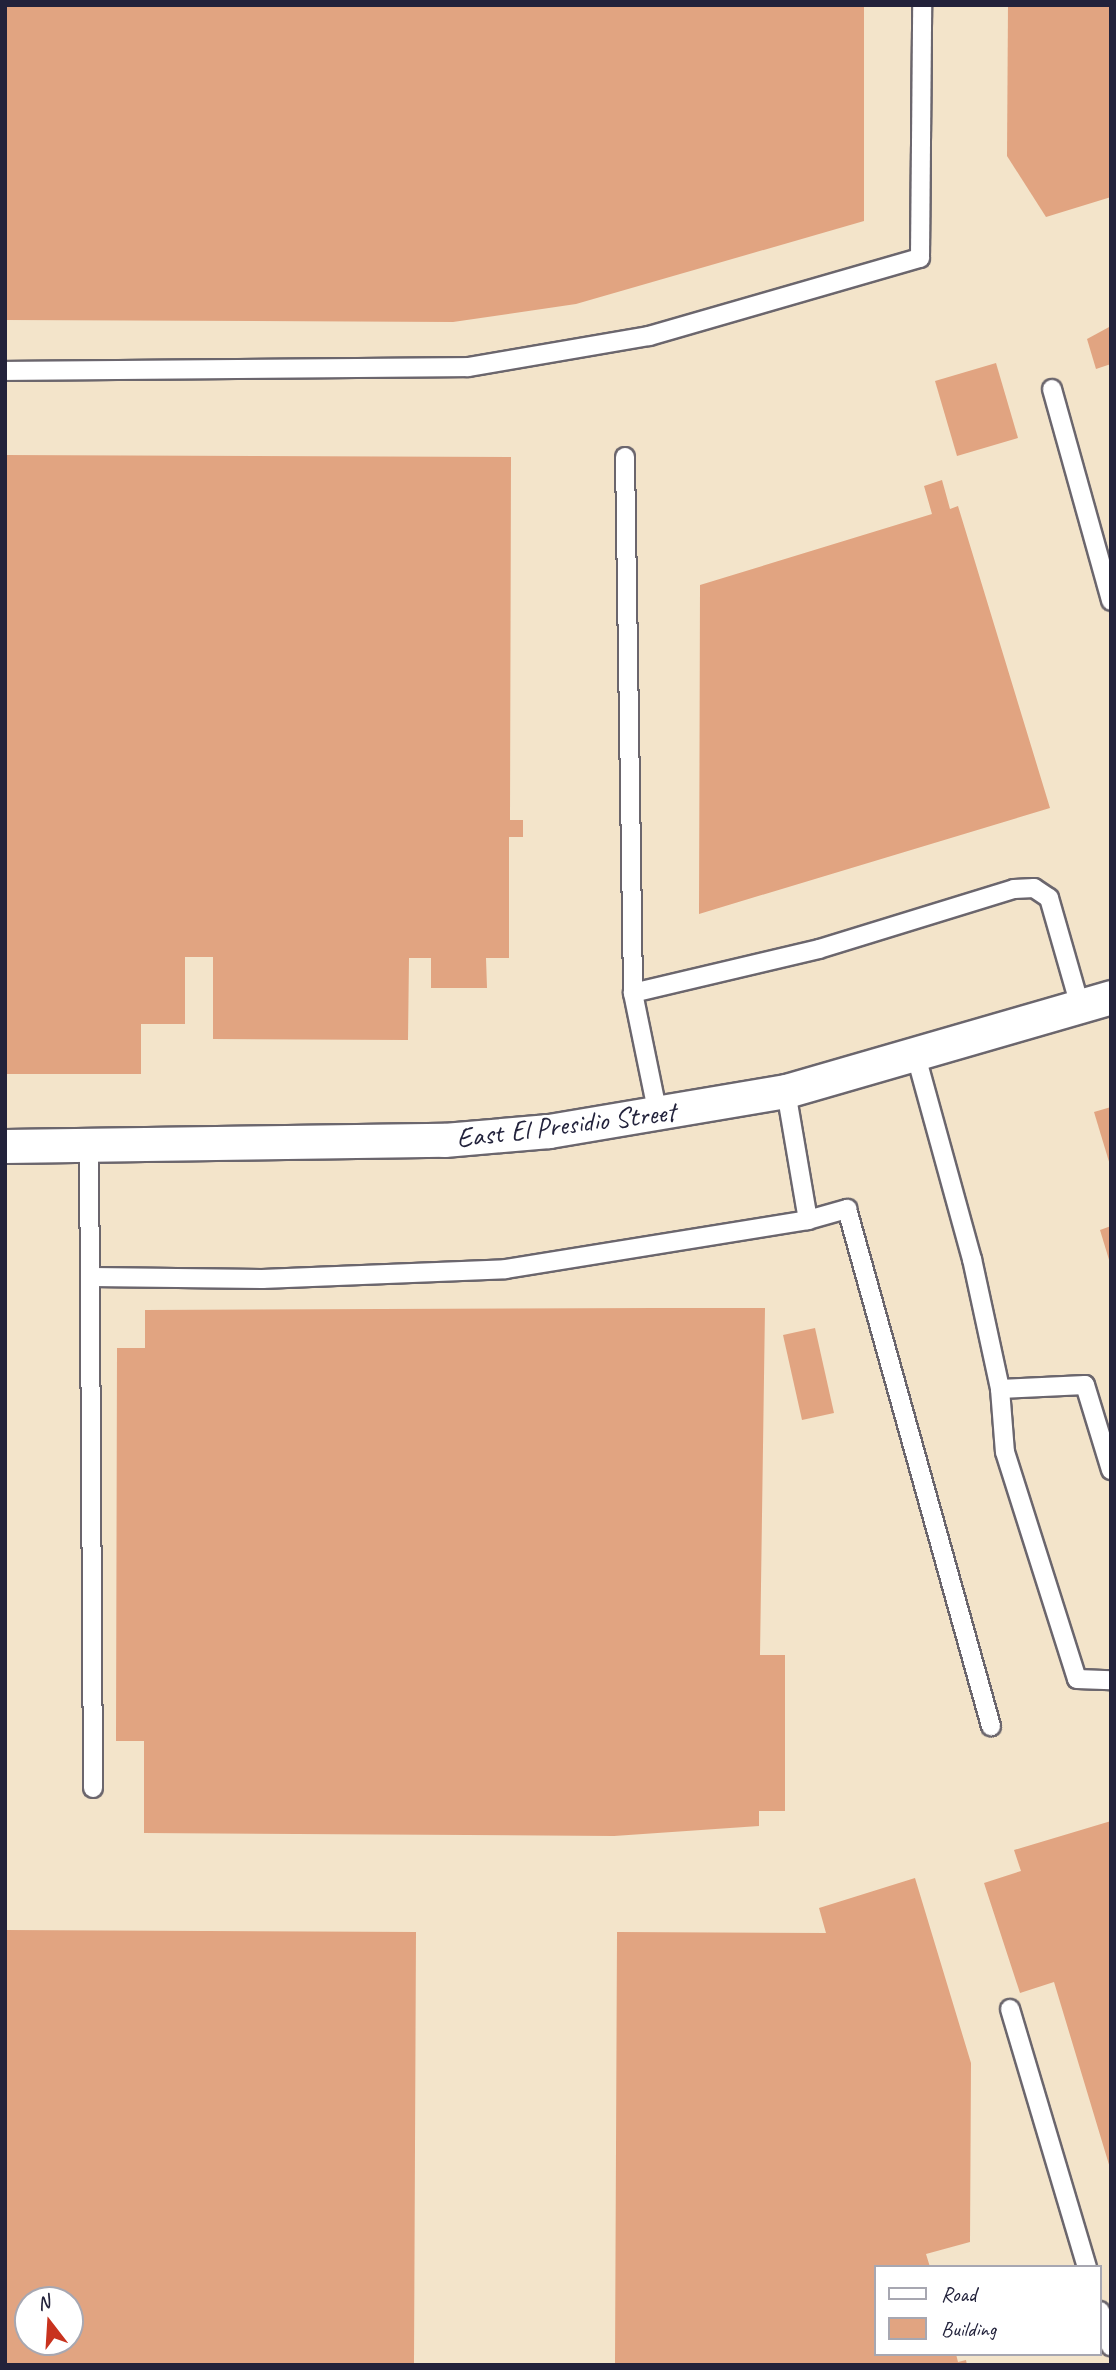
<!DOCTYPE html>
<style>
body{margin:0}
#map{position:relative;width:1116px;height:2370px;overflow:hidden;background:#f3e4ca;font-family:Caveat,sans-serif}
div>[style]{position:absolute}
.building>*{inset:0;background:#e1a481}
.roads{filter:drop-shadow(2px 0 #6b666d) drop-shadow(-2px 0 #6b666d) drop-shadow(0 2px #6b666d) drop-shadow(0 -2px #6b666d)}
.lane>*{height:18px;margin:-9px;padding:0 9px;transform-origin:9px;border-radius:9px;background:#fff}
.street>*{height:33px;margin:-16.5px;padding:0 16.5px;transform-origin:16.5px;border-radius:16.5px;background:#fff}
span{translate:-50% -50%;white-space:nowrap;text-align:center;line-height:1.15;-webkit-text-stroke:5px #fff;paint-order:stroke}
.street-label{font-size:28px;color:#22223b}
.frame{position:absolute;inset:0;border:7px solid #22223b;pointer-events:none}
.legend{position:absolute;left:874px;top:2265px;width:228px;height:91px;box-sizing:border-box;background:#fff;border:2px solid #a7a7b1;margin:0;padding:9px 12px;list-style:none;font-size:21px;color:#22223b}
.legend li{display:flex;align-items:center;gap:14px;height:35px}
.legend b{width:35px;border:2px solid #a7a7b1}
.north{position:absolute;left:14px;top:2286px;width:70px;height:70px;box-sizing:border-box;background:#fff;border:2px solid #a7a7b1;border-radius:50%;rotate:343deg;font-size:19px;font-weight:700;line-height:28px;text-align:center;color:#22223b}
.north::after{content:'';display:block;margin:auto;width:24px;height:32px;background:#c8321e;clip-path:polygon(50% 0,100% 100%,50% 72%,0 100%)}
</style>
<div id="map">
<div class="building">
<i style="clip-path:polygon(5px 5px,864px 5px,864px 221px,576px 304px,453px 322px,5px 320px)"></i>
<i style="clip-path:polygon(1008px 5px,1111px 5px,1111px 197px,1046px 217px,1007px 156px)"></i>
<i style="clip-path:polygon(1111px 326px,1111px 364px,1096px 369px,1087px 339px)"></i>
<i style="clip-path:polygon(996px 363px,1018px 438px,957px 456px,935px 381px)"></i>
<i style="clip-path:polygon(5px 455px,511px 457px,510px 820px,523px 820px,523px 837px,509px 837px,509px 958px,486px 958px,487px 988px,431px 988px,431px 958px,409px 958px,408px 1040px,213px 1039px,213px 957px,185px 957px,185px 1024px,141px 1024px,141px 1074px,5px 1074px)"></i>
<i style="clip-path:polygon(942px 480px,950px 509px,958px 506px,1050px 808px,699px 914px,700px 585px,932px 514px,924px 486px)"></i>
<i style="clip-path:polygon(1111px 1107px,1111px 1165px,1110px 1165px,1094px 1112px)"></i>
<i style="clip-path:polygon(1111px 1226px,1111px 1263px,1110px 1263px,1100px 1230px)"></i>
<i style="clip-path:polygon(657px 1308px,765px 1308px,760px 1655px,785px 1655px,785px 1811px,759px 1811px,759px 1826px,614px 1836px,144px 1833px,144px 1741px,116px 1741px,117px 1348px,145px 1348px,145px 1310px)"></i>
<i style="clip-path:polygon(815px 1328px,834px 1413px,802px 1420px,783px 1335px)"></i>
<i style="clip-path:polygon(1111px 1821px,1111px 2168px,1110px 2168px,1054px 1982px,1020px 1993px,984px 1883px,1021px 1871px,1014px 1850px)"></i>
<i style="clip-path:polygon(915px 1878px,971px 2063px,970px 2242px,926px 2254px,930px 2267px,876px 2267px,876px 2354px,956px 2354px,958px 2362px,966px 2360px,967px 2365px,615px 2365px,617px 1932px,826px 1933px,819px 1908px)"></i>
<i style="clip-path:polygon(evenodd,5px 1930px,416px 1932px,414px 2365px,5px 2365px,5px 1930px,28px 2300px,70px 2300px,70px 2342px,28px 2342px,28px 2300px)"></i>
</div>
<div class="roads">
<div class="lane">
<i style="left:5px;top:371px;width:463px;rotate:-0.5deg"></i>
<i style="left:468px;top:367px;width:184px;rotate:-9.7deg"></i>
<i style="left:649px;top:336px;width:282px;rotate:-16.1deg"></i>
<i style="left:920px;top:258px;width:253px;rotate:-89.5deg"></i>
<i style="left:1052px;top:389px;width:220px;rotate:74.4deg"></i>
<i style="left:625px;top:457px;width:536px;rotate:89.14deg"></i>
<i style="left:633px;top:993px;width:125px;rotate:78.4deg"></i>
<i style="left:633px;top:993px;width:191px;rotate:-13.3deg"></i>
<i style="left:819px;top:949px;width:204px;rotate:-17.1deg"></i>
<i style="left:1014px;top:889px;width:20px;rotate:-3deg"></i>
<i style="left:1034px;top:888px;width:18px;rotate:34deg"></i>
<i style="left:1049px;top:898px;width:112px;rotate:74deg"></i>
<i style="left:916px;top:1056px;width:211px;rotate:74.6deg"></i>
<i style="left:972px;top:1259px;width:133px;rotate:77.8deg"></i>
<i style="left:1000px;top:1389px;width:63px;rotate:85.5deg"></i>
<i style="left:1005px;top:1452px;width:238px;rotate:72.4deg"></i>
<i style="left:1077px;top:1679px;width:34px;rotate:2deg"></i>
<i style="left:89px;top:1146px;width:642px;rotate:89.64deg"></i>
<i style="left:808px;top:1220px;width:41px;rotate:-15.8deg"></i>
<i style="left:847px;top:1209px;width:537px;rotate:74.44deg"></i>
<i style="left:92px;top:1277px;width:170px;rotate:0.7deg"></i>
<i style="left:262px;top:1279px;width:244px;rotate:-2.3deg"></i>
<i style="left:506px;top:1269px;width:306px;rotate:-9.2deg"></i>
<i style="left:808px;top:1220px;width:131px;rotate:-99.7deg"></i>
<i style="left:1000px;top:1389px;width:85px;rotate:-2.7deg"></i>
<i style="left:1085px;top:1385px;width:89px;rotate:73deg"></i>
<i style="left:1010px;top:2009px;width:269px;rotate:73.4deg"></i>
<i style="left:1100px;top:2311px;width:37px;rotate:73deg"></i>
</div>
<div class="street">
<i style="left:5px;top:1146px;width:439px;rotate:-0.8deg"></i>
<i style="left:444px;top:1140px;width:105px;rotate:-4.9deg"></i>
<i style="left:549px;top:1131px;width:240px;rotate:-9.6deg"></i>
<i style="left:786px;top:1091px;width:338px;rotate:-16.1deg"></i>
</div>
</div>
<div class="street-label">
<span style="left:566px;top:1125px;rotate:-7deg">East El Presidio Street</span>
</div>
<div class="frame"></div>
<ul class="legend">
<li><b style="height:9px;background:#fff"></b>Road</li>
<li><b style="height:19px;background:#e1a481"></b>Building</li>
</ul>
<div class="north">N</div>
</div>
